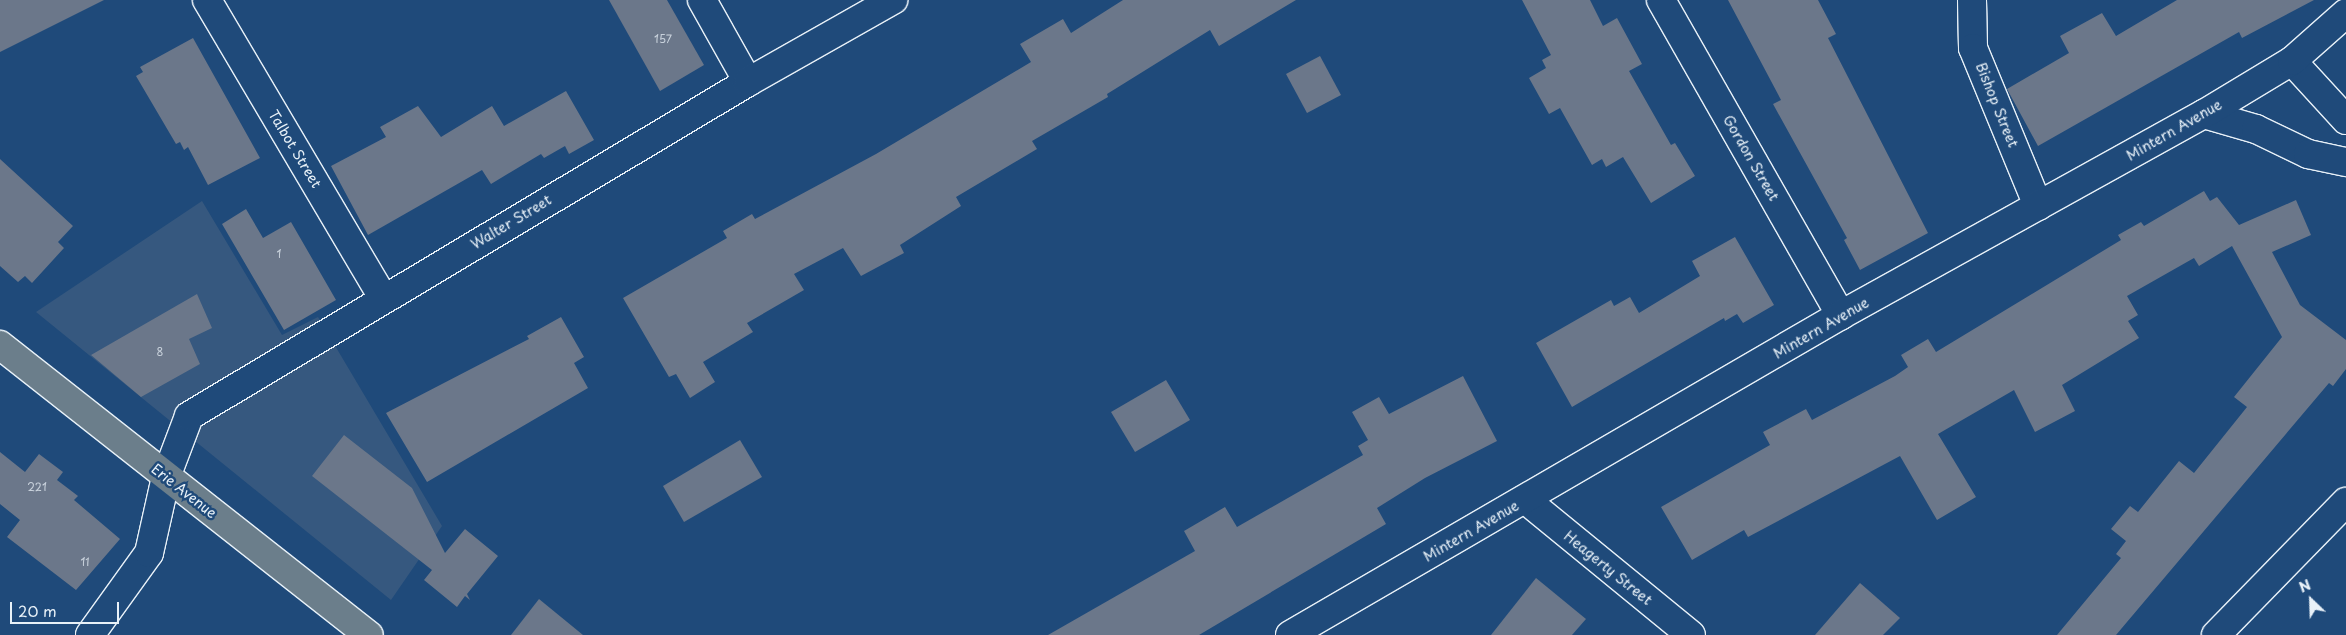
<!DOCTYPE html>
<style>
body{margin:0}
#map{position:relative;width:2346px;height:635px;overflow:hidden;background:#1f4a7a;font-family:"Playpen Sans",sans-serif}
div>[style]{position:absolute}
.built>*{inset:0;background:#36587f}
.building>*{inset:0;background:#6b778a}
.roads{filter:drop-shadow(1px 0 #e8f1f8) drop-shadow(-1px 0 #e8f1f8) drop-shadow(0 1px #e8f1f8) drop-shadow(0 -1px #e8f1f8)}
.minor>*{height:28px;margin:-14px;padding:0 14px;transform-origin:14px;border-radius:14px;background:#1f4a7a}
.major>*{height:28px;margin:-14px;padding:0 14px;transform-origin:14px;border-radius:14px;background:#6b7e8b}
span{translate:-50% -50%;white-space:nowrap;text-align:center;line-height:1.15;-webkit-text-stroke:5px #1f4a7a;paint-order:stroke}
.number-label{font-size:11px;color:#c9d2dc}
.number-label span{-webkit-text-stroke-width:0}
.street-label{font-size:14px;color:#e8f1f8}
.north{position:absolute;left:2286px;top:575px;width:50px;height:50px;-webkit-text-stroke:4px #1f4a7a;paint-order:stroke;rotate:336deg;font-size:14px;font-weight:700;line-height:20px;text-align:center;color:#e8f1f8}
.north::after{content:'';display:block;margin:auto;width:18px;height:22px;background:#e8f1f8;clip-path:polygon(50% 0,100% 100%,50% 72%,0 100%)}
.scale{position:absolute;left:10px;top:602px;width:109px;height:22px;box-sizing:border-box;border:2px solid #e8f1f8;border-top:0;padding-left:6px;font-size:15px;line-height:18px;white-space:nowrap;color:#e8f1f8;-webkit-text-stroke:4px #1f4a7a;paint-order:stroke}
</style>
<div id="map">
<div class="built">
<i style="clip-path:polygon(202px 201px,282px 335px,318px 317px,442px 526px,391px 600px,36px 312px)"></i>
</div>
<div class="building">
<i style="clip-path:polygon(0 0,104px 0,0 52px)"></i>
<i style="clip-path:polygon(609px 0,667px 0,704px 65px,660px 91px)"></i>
<i style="clip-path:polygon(1123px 0,1296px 0,1219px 46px,1210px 30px,1107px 94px,1108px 97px,1032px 141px,1037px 149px,956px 197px,961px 206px,900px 245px,904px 253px,861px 276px,843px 248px,794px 274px,804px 290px,747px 323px,753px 332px,703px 362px,715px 382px,690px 398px,676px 374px,669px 377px,623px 298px,727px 238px,723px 231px,752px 214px,755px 219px,876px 154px,1031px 62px,1020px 44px,1063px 19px,1071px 33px)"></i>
<i style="clip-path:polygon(1522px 0,1590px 0,1603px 26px,1617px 18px,1642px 64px,1629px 71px,1671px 145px,1675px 143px,1695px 176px,1651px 203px,1623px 157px,1606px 167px,1602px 159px,1592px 165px,1560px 108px,1549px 114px,1529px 78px,1546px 68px,1542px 60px,1551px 55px)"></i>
<i style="clip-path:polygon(1728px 0,1818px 0,1836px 34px,1828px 38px,1928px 233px,1860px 270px,1844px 240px,1847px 238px,1773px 104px,1781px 100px)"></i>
<i style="clip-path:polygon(2177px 0,2314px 0,2242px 38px,2239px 32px,2038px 146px,2007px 89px,2069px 53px,2060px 36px,2102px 13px,2116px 36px)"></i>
<i style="clip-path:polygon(193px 38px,260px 158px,208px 185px,188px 147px,184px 150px,180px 142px,176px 144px,136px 76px,143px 72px,140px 67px)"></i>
<i style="clip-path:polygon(1320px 56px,1341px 95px,1307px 113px,1286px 74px)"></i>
<i style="clip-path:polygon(566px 91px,594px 140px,569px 154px,565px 146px,544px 158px,541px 154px,491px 184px,482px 170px,368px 235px,331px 166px,386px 137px,380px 127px,418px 106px,441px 137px,492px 106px,504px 126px)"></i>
<i style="clip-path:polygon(0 159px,73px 226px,58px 242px,64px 248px,32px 283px,25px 276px,18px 282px,0 266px)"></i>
<i style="clip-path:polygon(2204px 191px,2210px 201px,2217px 197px,2239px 225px,2296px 200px,2311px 235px,2272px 252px,2300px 305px,2346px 340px,2346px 369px,2333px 386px,2329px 383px,2116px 635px,2057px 635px,2121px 558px,2116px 554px,2126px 541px,2111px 529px,2130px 506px,2138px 512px,2179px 461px,2194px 473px,2247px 407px,2234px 397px,2282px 337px,2232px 246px,2199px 266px,2194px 258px,2127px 296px,2138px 315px,2128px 321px,2139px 338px,2062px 385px,2075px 411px,2035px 432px,2014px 390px,1938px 434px,1976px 497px,1937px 520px,1900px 456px,1748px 537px,1744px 530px,1692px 560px,1661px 507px,1770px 445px,1763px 432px,1806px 409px,1812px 420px,1895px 376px,1908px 367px,1901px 355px,1928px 339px,1936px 352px,2121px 240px,2118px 235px,2141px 222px,2144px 226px)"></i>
<i style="clip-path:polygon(246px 209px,263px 238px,291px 222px,336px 300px,284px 330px,222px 224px)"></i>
<i style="clip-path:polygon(1735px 237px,1774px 305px,1743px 323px,1737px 314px,1725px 321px,1724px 318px,1572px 407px,1536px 343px,1611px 300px,1614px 306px,1630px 297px,1639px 313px,1700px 276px,1692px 261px)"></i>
<i style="clip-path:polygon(197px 294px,212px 328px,189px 339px,200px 364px,141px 397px,91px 355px)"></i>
<i style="clip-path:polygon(561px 317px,584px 357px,574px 363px,588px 388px,427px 482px,386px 413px,529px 339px,527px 336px)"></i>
<i style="clip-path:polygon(1463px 376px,1497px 441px,1425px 478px,1377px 508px,1386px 524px,1199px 635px,1048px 635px,1195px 551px,1184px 531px,1225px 507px,1237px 527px,1363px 455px,1358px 446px,1368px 440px,1352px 412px,1379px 397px,1389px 414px)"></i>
<i style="clip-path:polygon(1166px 380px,1190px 420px,1135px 452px,1111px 412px)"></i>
<i style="clip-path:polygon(344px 435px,412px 488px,445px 553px,465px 529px,498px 556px,467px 594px,470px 600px,465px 596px,457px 607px,424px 580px,432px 570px,312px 476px)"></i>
<i style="clip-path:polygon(740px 440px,762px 477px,684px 522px,663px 486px)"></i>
<i style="clip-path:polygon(0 452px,25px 472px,39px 454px,63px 472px,57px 480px,78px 496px,74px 500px,120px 539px,76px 590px,7px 537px,20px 520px,0 504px)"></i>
<i style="clip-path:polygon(1536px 578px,1586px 619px,1572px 635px,1491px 635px)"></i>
<i style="clip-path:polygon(1860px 583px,1900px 618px,1883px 635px,1815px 635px)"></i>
<i style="clip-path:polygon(539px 599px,583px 635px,511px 635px)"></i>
</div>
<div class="roads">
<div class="minor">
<i style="left:207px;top:0;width:346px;rotate:59.4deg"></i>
<i style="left:702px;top:0;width:94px;rotate:60.7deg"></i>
<i style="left:1661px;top:0;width:363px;rotate:60.3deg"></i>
<i style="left:1972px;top:0;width:48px;rotate:88.8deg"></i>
<i style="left:1973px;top:48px;width:171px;rotate:67.6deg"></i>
<i style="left:2292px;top:61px;width:80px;rotate:47.5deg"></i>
<i style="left:2204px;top:114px;width:54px;rotate:16.1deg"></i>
<i style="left:2256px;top:129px;width:58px;rotate:25.7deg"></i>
<i style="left:2308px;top:154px;width:39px;rotate:12deg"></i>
<i style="left:1526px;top:500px;width:213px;rotate:39.3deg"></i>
<i style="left:90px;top:635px;width:101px;rotate:-54.3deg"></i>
<i style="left:149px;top:553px;width:78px;rotate:-77.4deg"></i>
<i style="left:166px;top:477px;width:65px;rotate:-69.3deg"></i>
<i style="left:189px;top:416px;width:651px;rotate:-30.86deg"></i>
<i style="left:748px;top:82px;width:167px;rotate:-29.5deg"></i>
<i style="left:1290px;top:635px;width:637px;rotate:-30.15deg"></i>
<i style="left:1841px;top:315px;width:415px;rotate:-29deg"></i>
<i style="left:2204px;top:114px;width:103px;rotate:-31.1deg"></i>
<i style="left:2292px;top:61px;width:72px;rotate:-41.6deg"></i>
<i style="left:2216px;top:635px;width:186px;rotate:-45.7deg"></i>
</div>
<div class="major">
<i style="left:0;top:345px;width:469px;rotate:38.2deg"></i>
</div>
</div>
<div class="number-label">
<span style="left:663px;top:39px">157</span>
<span style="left:279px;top:254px">1</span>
<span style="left:160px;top:352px">8</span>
<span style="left:37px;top:487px">221</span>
<span style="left:85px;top:562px">11</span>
</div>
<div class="street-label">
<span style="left:1997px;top:105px;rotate:68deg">Bishop Street</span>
<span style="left:2174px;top:130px;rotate:-30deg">Mintern Avenue</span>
<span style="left:295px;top:149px;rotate:59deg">Talbot Street</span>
<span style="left:1751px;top:158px;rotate:60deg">Gordon Street</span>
<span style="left:511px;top:222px;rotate:-31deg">Walter Street</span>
<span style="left:1821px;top:328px;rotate:-30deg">Mintern Avenue</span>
<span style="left:184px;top:491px;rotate:38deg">Erie Avenue</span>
<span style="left:1471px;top:531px;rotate:-30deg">Mintern Avenue</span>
<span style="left:1608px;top:568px;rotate:39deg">Heagerty Street</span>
</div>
<div class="north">N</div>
<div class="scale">20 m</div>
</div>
